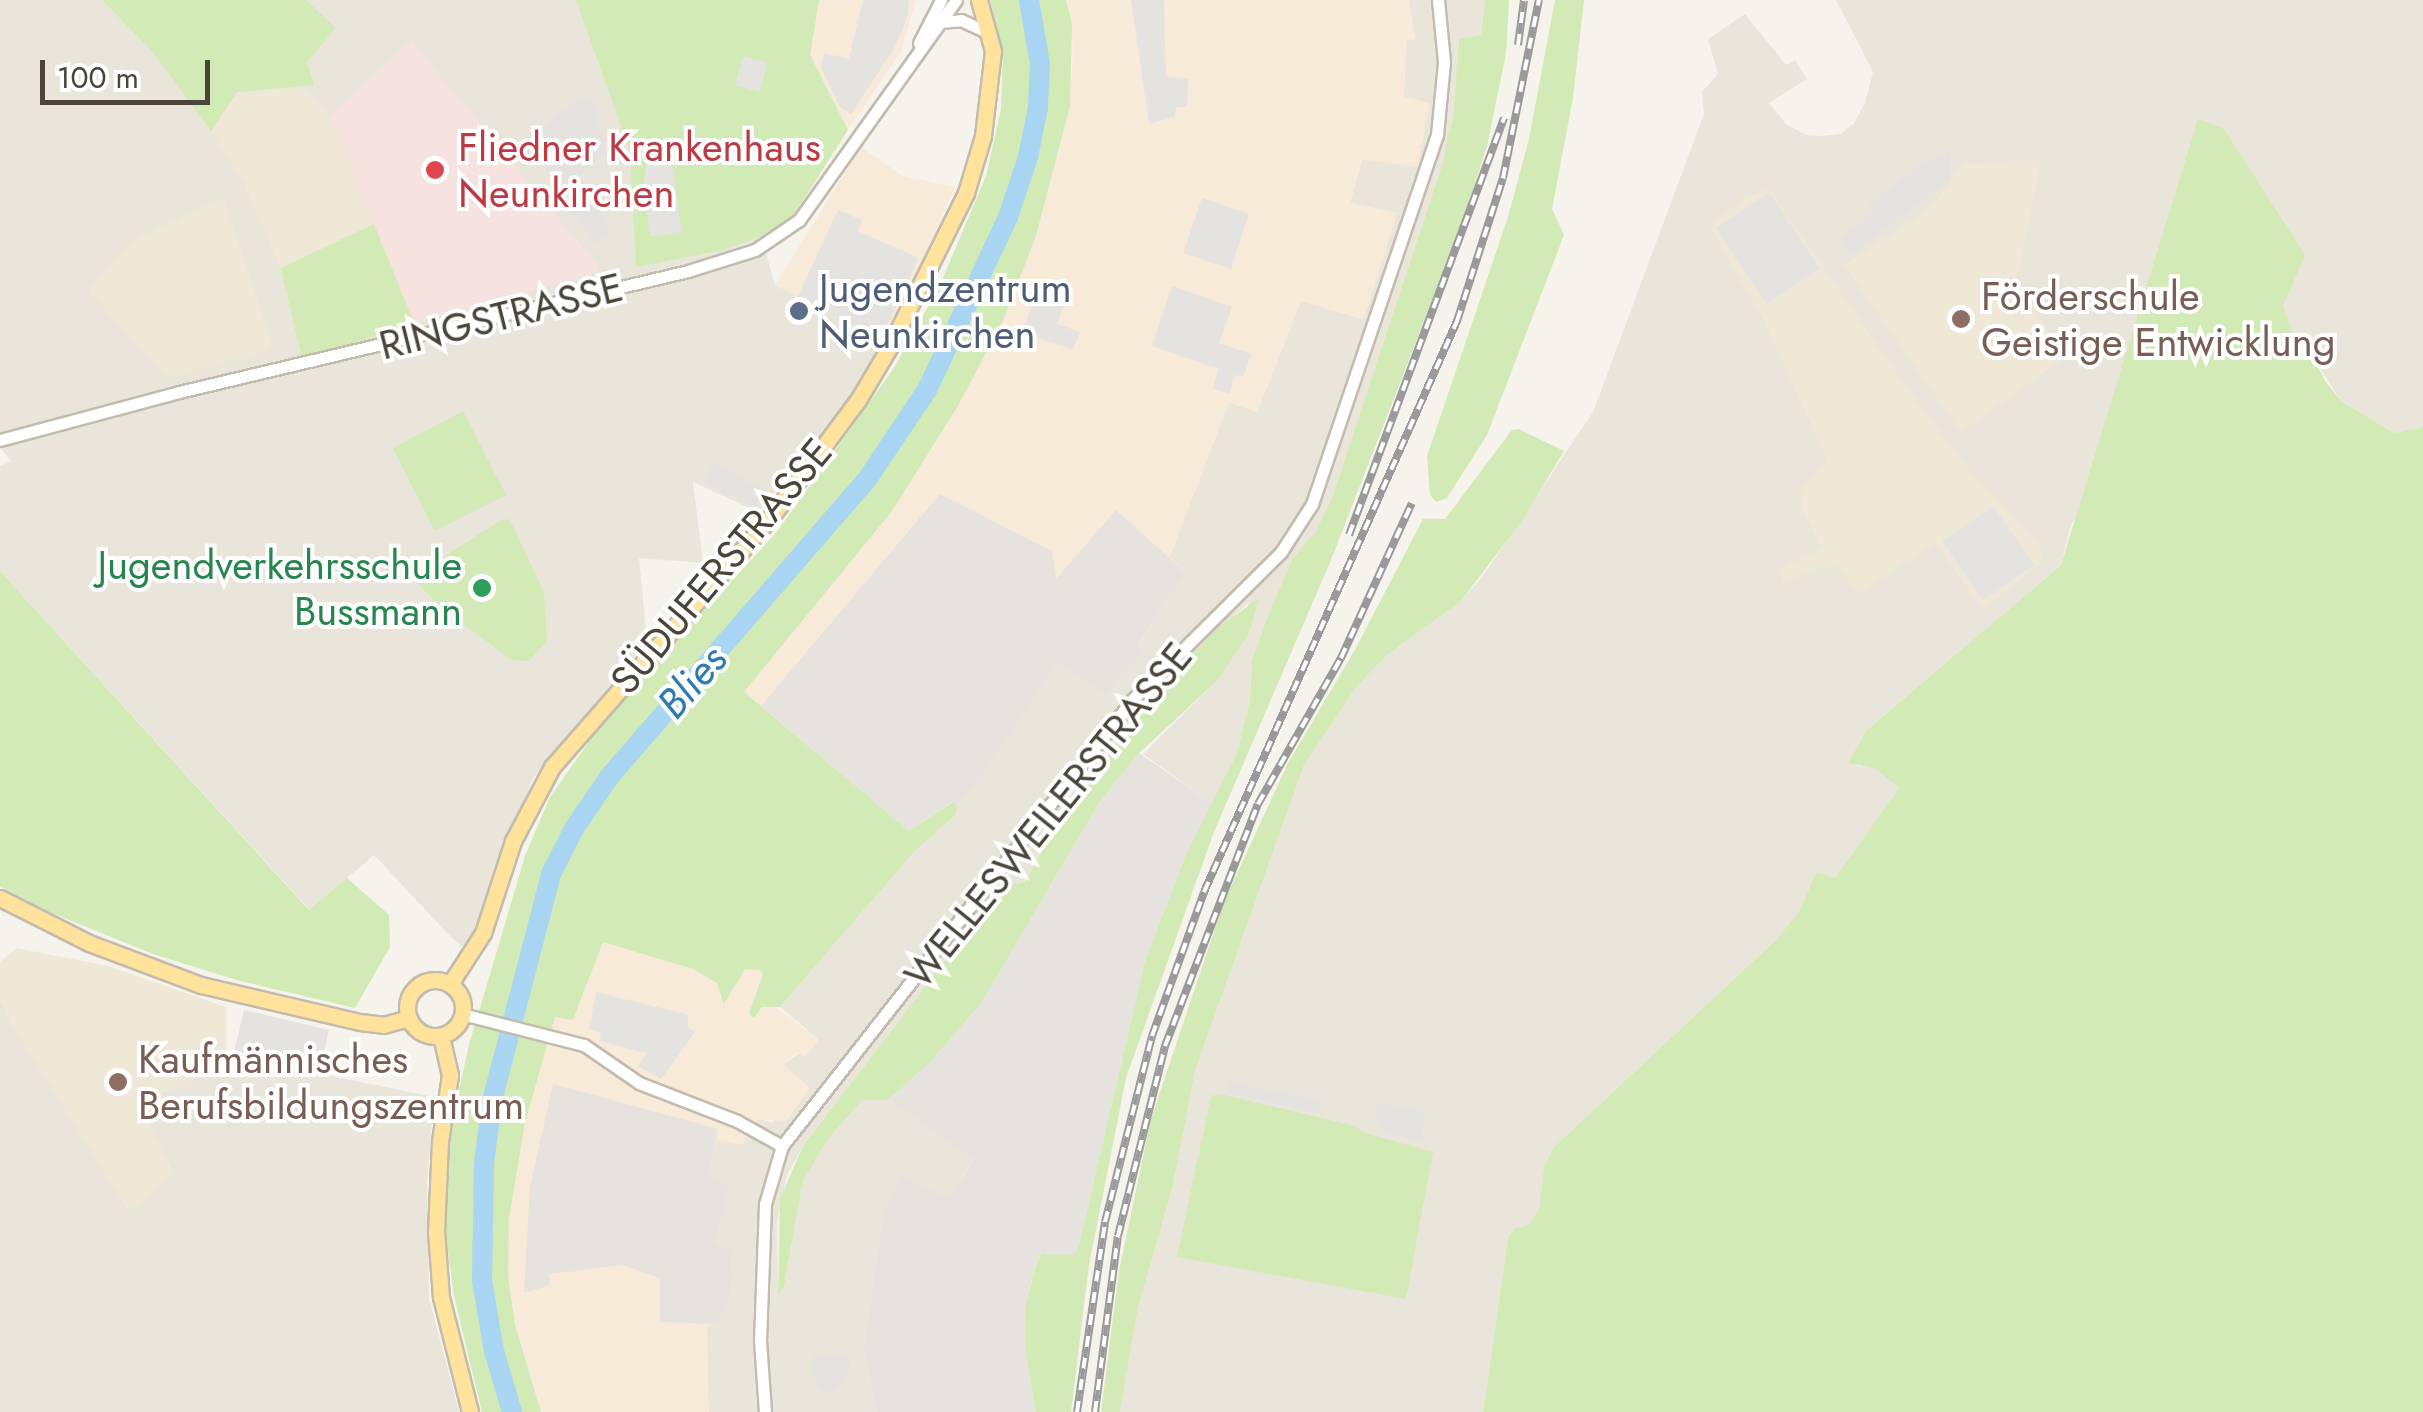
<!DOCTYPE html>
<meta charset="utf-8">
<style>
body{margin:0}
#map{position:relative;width:2423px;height:1412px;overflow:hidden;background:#f6f3ec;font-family:Jost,sans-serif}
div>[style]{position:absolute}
.residential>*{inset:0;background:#eae5da}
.commercial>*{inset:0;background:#f7ead8}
.industrial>*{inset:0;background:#e6e2dd}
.education>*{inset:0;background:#efe8d6}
.medical>*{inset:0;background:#f6e3e0}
.green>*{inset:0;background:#d2eab5}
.parking>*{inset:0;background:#e5e3e0}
.river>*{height:20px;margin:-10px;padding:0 10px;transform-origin:10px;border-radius:10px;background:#a9d4f2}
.roads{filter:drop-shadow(2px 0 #c2bbae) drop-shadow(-2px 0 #c2bbae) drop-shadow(0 2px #c2bbae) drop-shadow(0 -2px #c2bbae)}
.minor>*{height:11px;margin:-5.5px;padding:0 5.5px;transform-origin:5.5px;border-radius:5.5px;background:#fff}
.major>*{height:15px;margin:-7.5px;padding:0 7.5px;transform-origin:7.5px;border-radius:7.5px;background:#ffe39c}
.major>.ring{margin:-7.5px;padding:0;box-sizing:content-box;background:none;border:15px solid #ffe39c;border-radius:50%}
.rail>*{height:8px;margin-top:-4px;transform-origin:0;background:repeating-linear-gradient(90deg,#fff 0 11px,#9a9a9a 0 22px);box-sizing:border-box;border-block:2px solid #9a9a9a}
.dots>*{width:28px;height:28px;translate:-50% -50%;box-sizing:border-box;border:5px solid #fff;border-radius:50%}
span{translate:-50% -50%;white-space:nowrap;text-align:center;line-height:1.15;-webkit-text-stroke:8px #fff;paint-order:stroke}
.health-label{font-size:40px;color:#be3a42}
.left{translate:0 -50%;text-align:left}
.service-label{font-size:40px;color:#4e5e75}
.education-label{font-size:40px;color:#785e54}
.street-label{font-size:40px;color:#4b4439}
.leisure-label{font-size:40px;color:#27864d}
.right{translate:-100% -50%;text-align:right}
.water-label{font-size:42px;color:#2e7ab2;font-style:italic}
.scale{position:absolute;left:40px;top:60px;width:170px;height:45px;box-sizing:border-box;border:5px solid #4b4439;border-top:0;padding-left:12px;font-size:30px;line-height:35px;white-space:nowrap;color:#4b4439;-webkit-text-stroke:8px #fff;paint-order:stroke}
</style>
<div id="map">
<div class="residential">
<i style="clip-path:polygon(0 0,820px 0,793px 216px,761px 236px,775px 285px,887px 340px,847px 407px,758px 512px,693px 482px,703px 563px,639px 558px,647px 641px,533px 778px,471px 942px,461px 946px,449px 935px,374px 855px,310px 910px,0 571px,0 466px,12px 461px,0 448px)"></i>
<i style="clip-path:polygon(1409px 0,1485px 0,1481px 35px,1459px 39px,1453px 116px,1442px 165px,1332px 498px,1316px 531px,1292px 559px,1252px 661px,1250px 700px,1237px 753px,1212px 803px,1143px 754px,1218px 680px,1236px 651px,1249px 602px,1165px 683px,1064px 811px,1025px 882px,1006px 886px,993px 898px,803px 1146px,787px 1175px,777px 1223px,778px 1296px,784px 1287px,803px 1181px,826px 1142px,862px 1100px,888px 1100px,974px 1157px,950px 1198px,883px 1217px,863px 1349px,877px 1412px,709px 1412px,705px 1357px,715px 1244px,708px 1176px,716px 1139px,759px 1119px,773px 1123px,783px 1065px,818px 1039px,780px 1007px,913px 853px,955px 815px,957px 805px,981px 777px,1057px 661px,1138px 646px,1166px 599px,1187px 576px,1169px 558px,1229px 402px,1257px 412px,1301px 301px,1363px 319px,1396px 213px,1350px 203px,1362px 159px,1417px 167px,1430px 103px,1404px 98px,1406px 41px,1415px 38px)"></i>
<i style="clip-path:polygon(1836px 0,2423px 0,2423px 427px,2394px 433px,2341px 401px,2313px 357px,2295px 340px,2283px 306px,2071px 524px,2061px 565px,1867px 730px,1857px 766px,1875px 767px,1899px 788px,1835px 878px,1816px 872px,1800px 910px,1777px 939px,1553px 1148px,1544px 1167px,1539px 1209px,1529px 1225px,1515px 1228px,1508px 1237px,1483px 1412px,1120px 1412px,1138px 1308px,1173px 1186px,1195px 1071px,1304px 765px,1357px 686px,1387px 655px,1460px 602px,1485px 573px,1593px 412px,1704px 114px,1702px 92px,1718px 74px,1708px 39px,1745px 14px,1786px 65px,1795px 60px,1807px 79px,1769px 103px,1786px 124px,1806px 135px,1822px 136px,1841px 134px,1854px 123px,1865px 103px,1873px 72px)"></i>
<i style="clip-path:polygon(0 1000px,75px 1119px,138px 1103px,226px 1065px,233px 1056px,434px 1097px,427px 1184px,429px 1298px,459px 1412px,0 1412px)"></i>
</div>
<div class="commercial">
<i style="clip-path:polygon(819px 0,916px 0,902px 50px,848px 130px,810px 55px)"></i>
<i style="clip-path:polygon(1066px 0,1409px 0,1415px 39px,1406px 41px,1404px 97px,1430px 103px,1417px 167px,1361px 159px,1350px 203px,1397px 213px,1364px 319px,1301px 301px,1257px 412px,1229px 402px,1170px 557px,1188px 575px,1166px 599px,1138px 645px,1141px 654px,1105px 694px,1057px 662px,981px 777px,957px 805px,952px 802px,909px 831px,744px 692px,777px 652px,1003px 321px,1036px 236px,1070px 106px,1073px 48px)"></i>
<i style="clip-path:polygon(861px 147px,903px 176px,955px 187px,887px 340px,775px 285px)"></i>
<i style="clip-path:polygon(603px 941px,693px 969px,717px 983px,722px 994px,732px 991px,745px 969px,760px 970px,763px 974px,749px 1013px,771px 1004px,819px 1040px,805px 1057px,796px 1052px,784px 1065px,810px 1088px,786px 1121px,759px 1119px,742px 1145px,716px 1140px,708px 1176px,730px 1185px,715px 1244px,732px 1250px,730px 1299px,715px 1324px,707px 1325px,709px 1412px,541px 1412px,515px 1325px,508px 1275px,509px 1219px,525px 1123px,555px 1016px,573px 1020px)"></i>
</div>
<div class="industrial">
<i style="clip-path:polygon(940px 494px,1052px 551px,1056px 579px,1116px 510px,1188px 575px,1166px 599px,1138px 645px,1141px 654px,1105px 694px,1057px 662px,981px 777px,957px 805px,952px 802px,909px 831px,761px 706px)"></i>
<i style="clip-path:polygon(1139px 753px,1212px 803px,1186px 854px,1145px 961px,1079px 1245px,1073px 1255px,1042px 1254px,1036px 1261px,1025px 1307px,1026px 1356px,1036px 1412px,877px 1412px,863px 1349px,883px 1217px,901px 1177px,950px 1198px,974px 1158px,888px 1100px,929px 1063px,980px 1005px,1099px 803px)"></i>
<i style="clip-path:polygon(553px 1084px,718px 1129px,708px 1176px,730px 1185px,715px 1244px,732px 1250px,730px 1299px,715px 1324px,660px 1322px,660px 1278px,622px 1265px,549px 1274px,550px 1285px,524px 1293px,530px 1187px)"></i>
</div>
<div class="education">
<i style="clip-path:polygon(301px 87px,330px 116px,374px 224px,281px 268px,244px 184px,211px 131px,237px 92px)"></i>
<i style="clip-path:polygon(2041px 162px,2017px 280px,2064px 358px,1961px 432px,1844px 265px,1929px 210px,1964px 164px)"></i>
<i style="clip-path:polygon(1768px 188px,1912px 395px,1967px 467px,2039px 545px,2042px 562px,1983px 609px,1935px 543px,1859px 593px,1837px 567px,1827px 565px,1784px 583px,1779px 569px,1822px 548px,1802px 508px,1800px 492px,1828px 461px,1764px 321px,1710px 227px,1739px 202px)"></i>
<i style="clip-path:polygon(224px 198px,272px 346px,269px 351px,168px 377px,89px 292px,119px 253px,141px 236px)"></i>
<i style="clip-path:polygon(16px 948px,108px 966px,226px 1007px,226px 1065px,138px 1103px,173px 1171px,137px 1210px,128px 1210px,10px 1021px,0 1000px,0 962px)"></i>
</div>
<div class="medical">
<i style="clip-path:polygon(411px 41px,599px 267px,593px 274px,414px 323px,330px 116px)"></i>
</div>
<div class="green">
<i style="clip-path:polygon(102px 0,306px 0,336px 28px,307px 62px,314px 85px,237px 92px,211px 131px,152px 51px)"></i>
<i style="clip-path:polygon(576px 0,819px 0,810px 55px,848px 130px,793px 216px,761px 236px,723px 250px,636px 267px,630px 151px)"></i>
<i style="clip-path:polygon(990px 0,1066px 0,1072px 24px,1070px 106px,1036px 236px,1003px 321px,959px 404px,892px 511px,744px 692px,909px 831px,953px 802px,957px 805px,955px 815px,913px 853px,780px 1007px,762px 1007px,754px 1018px,749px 1013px,763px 974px,760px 970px,745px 969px,724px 1004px,717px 983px,693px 969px,603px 942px,573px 1020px,555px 1017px,525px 1123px,509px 1219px,508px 1275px,515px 1325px,541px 1412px,482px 1412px,454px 1296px,445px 1230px,449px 1134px,469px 1045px,525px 856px,550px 797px,610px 712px,776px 533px,894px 368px,940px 285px,986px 176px,1001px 109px,1003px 51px)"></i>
<i style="clip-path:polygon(1485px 0,1509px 0,1506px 54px,1487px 146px,1463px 221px,1331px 560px,1214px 832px,1126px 1078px,1089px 1265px,1071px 1412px,1036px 1412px,1026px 1356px,1025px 1307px,1037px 1260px,1042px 1254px,1073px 1255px,1079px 1245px,1145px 961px,1186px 854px,1237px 753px,1250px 700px,1252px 661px,1267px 619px,1292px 559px,1316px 531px,1332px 498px,1442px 165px,1453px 116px,1459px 39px,1481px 35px)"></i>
<i style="clip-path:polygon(1555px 0,1584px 0,1573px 98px,1552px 209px,1564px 235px,1487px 435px,1447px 498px,1436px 502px,1430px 495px,1427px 456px,1508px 217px,1529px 139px)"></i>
<i style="clip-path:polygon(2198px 119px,2224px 129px,2305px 255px,2283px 306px,2295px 339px,2313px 357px,2325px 381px,2341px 401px,2394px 433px,2423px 427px,2423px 1412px,1483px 1412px,1508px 1237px,1515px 1228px,1529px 1225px,1539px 1209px,1544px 1167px,1553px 1148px,1777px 939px,1800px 910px,1816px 872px,1835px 878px,1899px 788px,1875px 768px,1848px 763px,1867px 730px,2061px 565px)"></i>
<i style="clip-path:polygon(374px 224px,414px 323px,302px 360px,281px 268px)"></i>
<i style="clip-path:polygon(463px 411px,506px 495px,435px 531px,393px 448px)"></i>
<i style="clip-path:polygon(1519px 429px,1564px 451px,1521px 522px,1460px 602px,1387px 655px,1357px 686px,1304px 765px,1195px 1071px,1173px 1186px,1138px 1308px,1120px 1412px,1101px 1412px,1119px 1271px,1151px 1119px,1224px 902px,1288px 763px,1356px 648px,1423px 519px,1445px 519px,1512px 430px)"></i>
<i style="clip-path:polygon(503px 519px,510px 520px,544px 592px,547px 641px,529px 661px,512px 660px,443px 609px,418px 584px,443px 557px)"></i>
<i style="clip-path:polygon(0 571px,309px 910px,347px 878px,389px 915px,390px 947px,355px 1008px,240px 981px,153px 954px,47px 911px,0 886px)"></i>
<i style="clip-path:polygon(1259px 598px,1249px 633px,1218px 680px,1138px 754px,1099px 803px,980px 1005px,929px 1063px,888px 1100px,862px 1100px,826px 1142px,803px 1181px,784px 1287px,778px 1296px,780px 1199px,803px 1146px,993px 898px,1006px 886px,1025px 882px,1064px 811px,1165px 683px,1218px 628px)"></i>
<i style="clip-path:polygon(1220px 1094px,1355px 1126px,1365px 1133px,1433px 1152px,1406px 1299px,1177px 1257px,1211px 1096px)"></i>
</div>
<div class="parking">
<i style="clip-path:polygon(863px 0,909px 0,908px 15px,895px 47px,851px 114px,840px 107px,821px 67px,824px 53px,849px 59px)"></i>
<i style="clip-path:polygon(1131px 0,1164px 0,1166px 77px,1188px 79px,1187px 107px,1177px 107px,1174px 117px,1149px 124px)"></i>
<i style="clip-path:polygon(743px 56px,767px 62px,760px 92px,735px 85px)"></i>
<i style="clip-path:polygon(580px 97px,586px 104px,591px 99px,600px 110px,594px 125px,608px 142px,602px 147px,607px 153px,579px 176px,611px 216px,604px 222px,612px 232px,597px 244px,554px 191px,561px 185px,526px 142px)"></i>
<i style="clip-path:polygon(1951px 151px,1950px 180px,1849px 255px,1840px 239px,1872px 214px,1869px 204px,1925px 162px)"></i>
<i style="clip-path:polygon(671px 158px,682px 233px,650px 236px,644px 182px,647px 160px)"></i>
<i style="clip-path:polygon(1769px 192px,1820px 269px,1767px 304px,1716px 228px)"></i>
<i style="clip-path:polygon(1202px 198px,1249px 214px,1231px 269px,1183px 253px)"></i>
<i style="clip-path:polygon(838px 210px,862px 220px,858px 231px,919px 258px,882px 337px,797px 298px)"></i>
<i style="clip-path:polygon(1043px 278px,1070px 287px,1057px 324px,1080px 332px,1073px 350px,1022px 332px)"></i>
<i style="clip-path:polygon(1172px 286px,1232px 307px,1219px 343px,1251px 354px,1243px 377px,1235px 375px,1229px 394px,1213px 388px,1219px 369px,1152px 346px)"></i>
<i style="clip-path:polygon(713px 463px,769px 493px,760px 511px,704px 482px)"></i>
<i style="clip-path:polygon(1993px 506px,2034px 565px,1983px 600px,1942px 541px)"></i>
<i style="clip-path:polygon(596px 992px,689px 1015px,687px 1026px,695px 1032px,661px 1079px,638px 1066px,646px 1053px,600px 1041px,601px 1033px,589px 1029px)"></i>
<i style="clip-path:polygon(244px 1010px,329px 1030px,318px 1076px,233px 1056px)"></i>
<i style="clip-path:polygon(1226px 1082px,1319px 1100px,1319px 1113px,1229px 1094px)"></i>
<i style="clip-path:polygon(1376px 1103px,1426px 1112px,1421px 1140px,1382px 1132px,1374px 1115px)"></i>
<i style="clip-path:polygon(832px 1355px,851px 1358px,846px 1379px,833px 1392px,820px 1391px,810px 1370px,813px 1356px)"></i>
</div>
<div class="river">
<i style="left:512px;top:1412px;width:64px;rotate:-106.4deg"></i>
<i style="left:494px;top:1351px;width:71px;rotate:-99.7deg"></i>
<i style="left:482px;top:1281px;width:118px;rotate:-89deg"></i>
<i style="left:484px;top:1163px;width:63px;rotate:-82.6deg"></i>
<i style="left:492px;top:1101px;width:235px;rotate:-75.4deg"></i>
<i style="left:551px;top:874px;width:53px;rotate:-62.9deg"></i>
<i style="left:575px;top:827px;width:62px;rotate:-55.5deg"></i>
<i style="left:610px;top:776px;width:394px;rotate:-49.1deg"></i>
<i style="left:868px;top:478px;width:106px;rotate:-56.2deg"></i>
<i style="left:927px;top:390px;width:191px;rotate:-64.9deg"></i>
<i style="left:1008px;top:217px;width:63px;rotate:-71.6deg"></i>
<i style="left:1028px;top:157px;width:51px;rotate:-78.7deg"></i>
<i style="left:1038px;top:107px;width:43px;rotate:-87.3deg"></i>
<i style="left:1040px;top:64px;width:65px;rotate:-99.8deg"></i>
</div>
<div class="roads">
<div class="minor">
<i style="left:940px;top:22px;width:21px;rotate:-5deg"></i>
<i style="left:961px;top:20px;width:23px;rotate:25deg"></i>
<i style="left:919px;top:43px;width:48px;rotate:-62.9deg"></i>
<i style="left:0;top:440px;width:185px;rotate:-15deg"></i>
<i style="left:179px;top:392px;width:523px;rotate:-13.37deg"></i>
<i style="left:688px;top:271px;width:70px;rotate:-17.4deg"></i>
<i style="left:755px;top:250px;width:53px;rotate:-34.3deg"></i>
<i style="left:799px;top:220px;width:270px;rotate:-54.5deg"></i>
<i style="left:462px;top:1014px;width:126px;rotate:14.3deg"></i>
<i style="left:584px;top:1045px;width:67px;rotate:34.6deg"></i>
<i style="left:639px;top:1083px;width:105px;rotate:21.2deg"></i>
<i style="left:737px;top:1121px;width:51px;rotate:29.1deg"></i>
<i style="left:765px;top:1412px;width:71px;rotate:-94deg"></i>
<i style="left:760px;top:1341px;width:137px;rotate:-87.9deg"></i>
<i style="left:765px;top:1204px;width:60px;rotate:-73.7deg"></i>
<i style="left:782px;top:1146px;width:568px;rotate:-51.86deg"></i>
<i style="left:1133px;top:699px;width:209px;rotate:-44.8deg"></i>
<i style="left:1281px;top:552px;width:57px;rotate:-57.1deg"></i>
<i style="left:1312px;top:504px;width:390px;rotate:-71.3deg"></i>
<i style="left:1437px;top:135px;width:73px;rotate:-84.5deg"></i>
<i style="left:1444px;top:62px;width:62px;rotate:-95.5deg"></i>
</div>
<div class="major">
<i style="left:0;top:898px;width:100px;rotate:26.8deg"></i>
<i style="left:89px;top:943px;width:120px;rotate:20.6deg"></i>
<i style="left:201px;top:985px;width:163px;rotate:13.1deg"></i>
<i style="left:360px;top:1022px;width:23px;rotate:7deg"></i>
<i style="left:383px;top:1025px;width:27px;rotate:-15deg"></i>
<i class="ring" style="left:407px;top:980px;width:41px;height:41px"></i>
<i style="left:450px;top:984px;width:61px;rotate:-57.1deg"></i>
<i style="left:483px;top:933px;width:97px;rotate:-71.9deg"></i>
<i style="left:513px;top:841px;width:84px;rotate:-62.2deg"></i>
<i style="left:552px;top:767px;width:332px;rotate:-48.8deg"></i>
<i style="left:771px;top:517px;width:146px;rotate:-53.4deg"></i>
<i style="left:858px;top:400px;width:63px;rotate:-59.3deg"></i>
<i style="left:890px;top:346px;width:171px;rotate:-63.6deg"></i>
<i style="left:966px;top:193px;width:59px;rotate:-73.4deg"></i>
<i style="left:983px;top:136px;width:86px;rotate:-83.3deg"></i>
<i style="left:993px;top:51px;width:53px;rotate:-105.4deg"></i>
<i style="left:441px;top:1036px;width:40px;rotate:77deg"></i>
<i style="left:450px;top:1075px;width:67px;rotate:98.6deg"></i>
<i style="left:440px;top:1141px;width:90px;rotate:92.5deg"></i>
<i style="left:436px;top:1231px;width:66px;rotate:85.7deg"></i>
<i style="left:441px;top:1297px;width:119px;rotate:75.8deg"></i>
</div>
</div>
<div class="rail">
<i style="left:1518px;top:45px;width:45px;rotate:-82.4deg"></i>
<i style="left:1349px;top:535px;width:445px;rotate:-69.6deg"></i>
<i style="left:1077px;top:1412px;width:192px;rotate:-81.6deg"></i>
<i style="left:1105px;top:1222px;width:192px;rotate:-75.8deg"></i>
<i style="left:1152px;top:1036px;width:153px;rotate:-70.1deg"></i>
<i style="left:1204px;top:892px;width:625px;rotate:-66.1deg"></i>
<i style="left:1457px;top:321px;width:150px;rotate:-72.2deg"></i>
<i style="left:1503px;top:178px;width:182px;rotate:-78.6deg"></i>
<i style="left:1095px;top:1412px;width:177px;rotate:-82.6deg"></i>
<i style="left:1118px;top:1236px;width:196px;rotate:-76.1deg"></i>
<i style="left:1165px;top:1046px;width:259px;rotate:-69deg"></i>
<i style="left:1258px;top:804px;width:168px;rotate:-60.4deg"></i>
<i style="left:1341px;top:658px;width:170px;rotate:-65.4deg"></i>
</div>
<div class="dots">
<i style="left:435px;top:170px;background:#e0444e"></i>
<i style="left:799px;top:311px;background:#5c6f8a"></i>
<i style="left:1961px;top:319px;background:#8d6e63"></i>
<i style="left:482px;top:588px;background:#2e9e5b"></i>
<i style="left:118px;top:1082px;background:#8d6e63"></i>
</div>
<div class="health-label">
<span class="left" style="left:458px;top:170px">Fliedner Krankenhaus<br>Neunkirchen</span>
</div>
<div class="service-label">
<span class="left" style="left:819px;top:311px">Jugendzentrum<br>Neunkirchen</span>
</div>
<div class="education-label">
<span class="left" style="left:1981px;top:319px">Förderschule<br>Geistige Entwicklung</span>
<span class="left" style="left:138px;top:1082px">Kaufmännisches<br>Berufsbildungszentrum</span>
</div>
<div class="street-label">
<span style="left:501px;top:316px;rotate:-14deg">RINGSTRASSE</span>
<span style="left:721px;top:566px;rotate:-50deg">SÜDUFERSTRASSE</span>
<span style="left:1048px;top:815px;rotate:-51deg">WELLESWEILERSTRASSE</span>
</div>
<div class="leisure-label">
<span class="right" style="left:462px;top:588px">Jugendverkehrsschule<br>Bussmann</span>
</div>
<div class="water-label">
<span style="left:692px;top:682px;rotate:-49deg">Blies</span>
</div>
<div class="scale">100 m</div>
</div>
